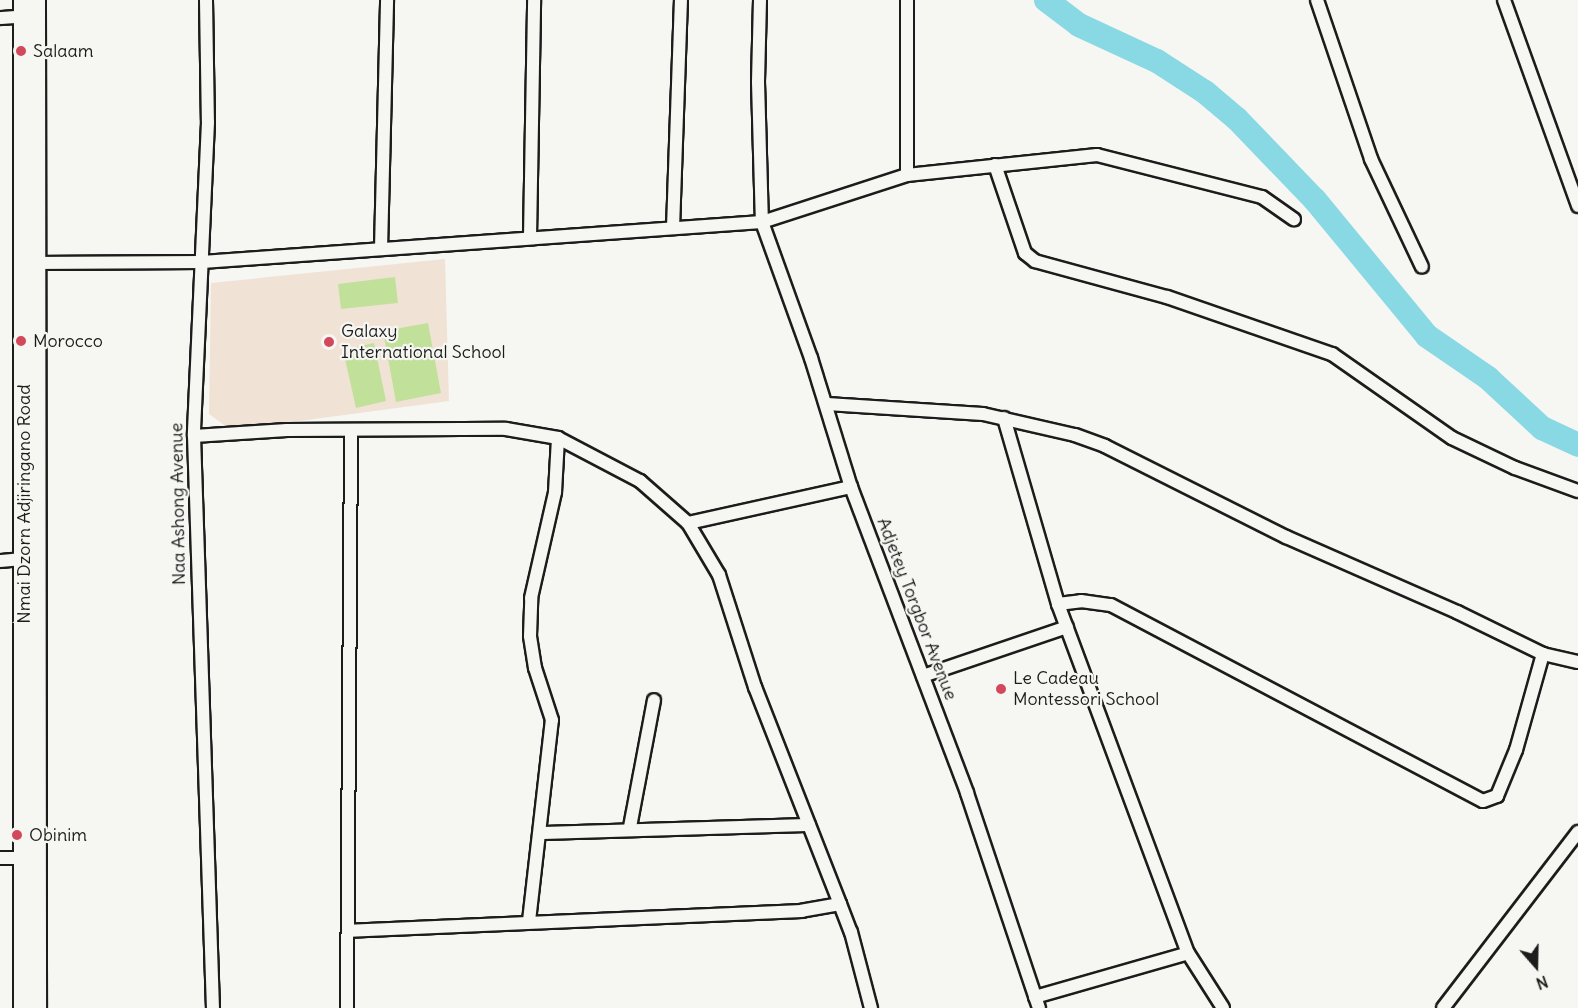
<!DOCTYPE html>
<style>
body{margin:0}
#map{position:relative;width:1578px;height:1008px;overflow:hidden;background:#f6f6f2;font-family:Delius,sans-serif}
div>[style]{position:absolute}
.built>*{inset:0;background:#f1e2d6}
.green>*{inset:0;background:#c1e19a}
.river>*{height:24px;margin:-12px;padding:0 12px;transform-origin:12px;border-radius:12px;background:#89d9e4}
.roads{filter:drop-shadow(2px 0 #1c1c1c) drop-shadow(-2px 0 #1c1c1c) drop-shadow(0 2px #1c1c1c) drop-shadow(0 -2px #1c1c1c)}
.minor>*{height:12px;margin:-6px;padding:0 6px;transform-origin:6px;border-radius:6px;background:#f6f6f2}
.secondary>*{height:18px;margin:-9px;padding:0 9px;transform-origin:9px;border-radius:9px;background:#f6f6f2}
.dots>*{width:16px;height:16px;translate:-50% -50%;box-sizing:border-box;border:3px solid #f6f6f2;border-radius:50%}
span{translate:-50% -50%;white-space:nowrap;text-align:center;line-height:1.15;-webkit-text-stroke:4.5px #f6f6f2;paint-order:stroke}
.poi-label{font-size:18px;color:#1c1c1c}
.left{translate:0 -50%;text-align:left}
.street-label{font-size:18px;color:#1c1c1c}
.north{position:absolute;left:1506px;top:936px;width:60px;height:60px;-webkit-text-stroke:4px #f6f6f2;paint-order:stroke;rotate:160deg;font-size:16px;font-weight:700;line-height:24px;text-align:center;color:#1c1c1c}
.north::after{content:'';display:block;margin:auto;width:21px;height:27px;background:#1c1c1c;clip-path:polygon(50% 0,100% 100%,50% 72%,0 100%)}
</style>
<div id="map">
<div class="built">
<i style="clip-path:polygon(445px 259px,449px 401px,231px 430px,209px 414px,211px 283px)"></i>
</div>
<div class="green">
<i style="clip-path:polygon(395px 277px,398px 303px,341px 309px,338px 284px)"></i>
<i style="clip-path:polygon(428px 323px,441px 393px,396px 402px,383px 331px)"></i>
<i style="clip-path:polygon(374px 343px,386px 401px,356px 408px,343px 350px)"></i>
</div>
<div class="river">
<i style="left:1046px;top:0;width:41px;rotate:37.1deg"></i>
<i style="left:1079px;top:25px;width:86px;rotate:24.8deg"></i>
<i style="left:1157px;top:61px;width:57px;rotate:32.9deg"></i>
<i style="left:1205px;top:92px;width:42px;rotate:40.2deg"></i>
<i style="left:1237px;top:119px;width:112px;rotate:46.1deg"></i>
<i style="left:1315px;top:200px;width:176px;rotate:50.5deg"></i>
<i style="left:1427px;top:336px;width:74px;rotate:34.5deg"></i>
<i style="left:1488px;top:378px;width:74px;rotate:42.8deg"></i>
<i style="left:1542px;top:428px;width:40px;rotate:25deg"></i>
</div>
<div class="roads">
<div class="minor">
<i style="left:206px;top:0;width:122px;rotate:89.1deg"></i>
<i style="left:208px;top:122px;width:314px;rotate:92.6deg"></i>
<i style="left:194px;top:436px;width:572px;rotate:88.1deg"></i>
<i style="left:760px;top:0;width:82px;rotate:91.4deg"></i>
<i style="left:758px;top:82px;width:140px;rotate:88.4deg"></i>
<i style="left:762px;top:222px;width:145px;rotate:70.2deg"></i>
<i style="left:811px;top:358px;width:135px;rotate:72.8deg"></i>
<i style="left:851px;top:487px;width:327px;rotate:69.2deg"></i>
<i style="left:967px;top:793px;width:227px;rotate:71.5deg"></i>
<i style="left:1317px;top:0;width:168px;rotate:71.2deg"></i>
<i style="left:1371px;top:159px;width:119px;rotate:64.7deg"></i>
<i style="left:1504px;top:0;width:219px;rotate:70.2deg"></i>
<i style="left:0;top:18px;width:30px;rotate:-4deg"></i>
<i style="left:995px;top:165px;width:93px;rotate:71.2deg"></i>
<i style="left:1025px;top:253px;width:13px;rotate:39deg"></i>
<i style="left:1035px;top:261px;width:137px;rotate:15.3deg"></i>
<i style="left:1167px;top:297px;width:175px;rotate:19.1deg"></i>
<i style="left:1332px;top:354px;width:146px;rotate:35deg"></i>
<i style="left:1452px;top:438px;width:70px;rotate:25.5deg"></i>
<i style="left:1515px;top:468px;width:67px;rotate:20.1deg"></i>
<i style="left:907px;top:175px;width:175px;rotate:-90deg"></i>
<i style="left:673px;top:228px;width:228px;rotate:-88deg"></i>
<i style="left:530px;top:237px;width:237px;rotate:-89deg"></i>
<i style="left:381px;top:249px;width:249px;rotate:-88.6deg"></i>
<i style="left:31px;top:263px;width:171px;rotate:-0.3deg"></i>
<i style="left:202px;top:262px;width:561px;rotate:-4.09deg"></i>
<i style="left:762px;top:222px;width:152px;rotate:-18deg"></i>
<i style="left:907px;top:175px;width:191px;rotate:-6deg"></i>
<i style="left:1097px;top:155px;width:170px;rotate:14.3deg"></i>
<i style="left:1262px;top:197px;width:39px;rotate:35deg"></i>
<i style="left:827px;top:404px;width:156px;rotate:3.7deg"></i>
<i style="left:983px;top:414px;width:94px;rotate:12.9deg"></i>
<i style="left:1075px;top:435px;width:32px;rotate:20deg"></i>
<i style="left:1105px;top:446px;width:203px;rotate:26.7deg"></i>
<i style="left:1286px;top:537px;width:187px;rotate:23.7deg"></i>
<i style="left:1457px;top:612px;width:96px;rotate:26deg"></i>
<i style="left:1543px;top:654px;width:36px;rotate:13deg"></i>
<i style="left:1004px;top:418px;width:194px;rotate:73.8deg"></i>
<i style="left:1058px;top:604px;width:372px;rotate:69.6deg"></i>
<i style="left:1188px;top:953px;width:65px;rotate:57.5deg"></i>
<i style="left:194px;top:436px;width:93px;rotate:-3.7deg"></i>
<i style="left:287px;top:430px;width:219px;rotate:-0.3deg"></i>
<i style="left:506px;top:429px;width:53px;rotate:9.8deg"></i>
<i style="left:558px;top:438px;width:93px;rotate:27.7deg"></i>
<i style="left:640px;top:481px;width:64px;rotate:41.2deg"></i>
<i style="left:688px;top:523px;width:61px;rotate:59.2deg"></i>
<i style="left:719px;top:575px;width:118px;rotate:72.2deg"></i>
<i style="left:755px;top:687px;width:233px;rotate:68.6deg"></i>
<i style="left:840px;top:904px;width:39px;rotate:170deg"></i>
<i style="left:802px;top:911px;width:452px;rotate:177.5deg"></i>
<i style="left:688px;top:523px;width:167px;rotate:-12.5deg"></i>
<i style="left:0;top:561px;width:25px;rotate:-5deg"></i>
<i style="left:1058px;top:604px;width:23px;rotate:-7deg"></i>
<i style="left:1081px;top:601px;width:30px;rotate:8deg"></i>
<i style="left:1111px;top:605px;width:420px;rotate:27.8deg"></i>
<i style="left:1483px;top:801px;width:15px;rotate:-20deg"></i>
<i style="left:1497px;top:796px;width:50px;rotate:-67.6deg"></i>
<i style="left:1516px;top:750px;width:100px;rotate:-74.3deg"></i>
<i style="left:923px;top:676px;width:152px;rotate:-18.8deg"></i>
<i style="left:630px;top:827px;width:129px;rotate:-79.3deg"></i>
<i style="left:541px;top:833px;width:268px;rotate:-1.7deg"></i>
<i style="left:0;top:858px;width:30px"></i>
<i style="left:840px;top:904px;width:30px;rotate:69deg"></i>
<i style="left:851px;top:932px;width:79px;rotate:75.3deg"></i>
<i style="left:529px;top:921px;width:202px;rotate:-83.5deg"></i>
<i style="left:552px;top:720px;width:55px;rotate:-108.1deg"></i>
<i style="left:535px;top:668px;width:32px;rotate:-99deg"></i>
<i style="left:530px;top:636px;width:38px;rotate:-88deg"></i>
<i style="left:531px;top:598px;width:109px;rotate:-77.2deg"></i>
<i style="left:555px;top:492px;width:54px;rotate:-86.8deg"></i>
<i style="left:1035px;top:997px;width:159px;rotate:-16deg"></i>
<i style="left:347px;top:1008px;width:577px;rotate:-89.6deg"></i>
<i style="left:1443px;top:1008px;width:222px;rotate:-52.5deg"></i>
</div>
<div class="secondary">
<i style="left:23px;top:0;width:1008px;rotate:90deg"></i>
<i style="left:36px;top:0;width:1008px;rotate:89.94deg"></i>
</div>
</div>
<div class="dots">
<i style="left:21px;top:51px;background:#d1495b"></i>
<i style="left:21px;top:341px;background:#d1495b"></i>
<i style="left:329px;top:342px;background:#d1495b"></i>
<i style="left:1001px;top:689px;background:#d1495b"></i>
<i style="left:17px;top:835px;background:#d1495b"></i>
</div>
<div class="poi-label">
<span class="left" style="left:33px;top:51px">Salaam</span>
<span class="left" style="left:341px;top:342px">Galaxy<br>International School</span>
<span class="left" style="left:33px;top:341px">Morocco</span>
<span class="left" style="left:1013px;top:689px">Le Cadeau<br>Montessori School</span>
<span class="left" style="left:29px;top:835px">Obinim</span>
</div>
<div class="street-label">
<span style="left:24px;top:504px;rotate:-90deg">Nmai Dzorn Adjiringano Road</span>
<span style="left:178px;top:504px;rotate:-91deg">Naa Ashong Avenue</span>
<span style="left:917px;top:609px;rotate:69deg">Adjetey Torgbor Avenue</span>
</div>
<div class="north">N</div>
</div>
